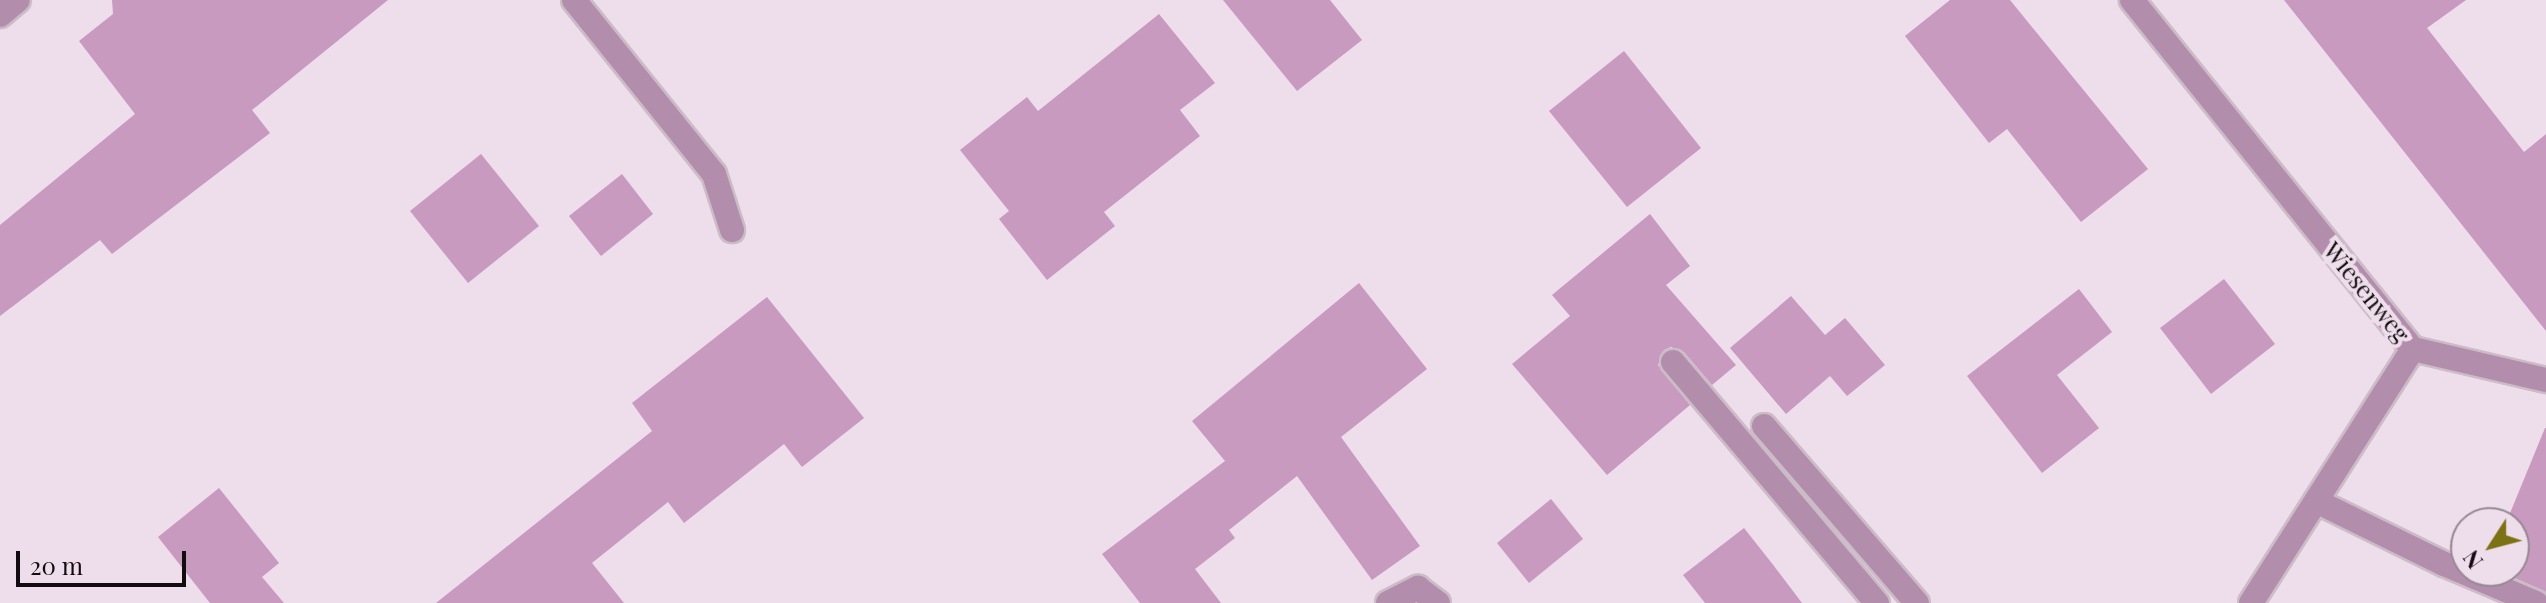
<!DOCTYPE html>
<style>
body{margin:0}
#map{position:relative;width:2546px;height:603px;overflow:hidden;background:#eeddea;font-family:"Playfair Display",serif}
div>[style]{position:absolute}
.building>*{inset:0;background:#c89ac0}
.roads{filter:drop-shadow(2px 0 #cbbcc7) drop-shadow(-2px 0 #cbbcc7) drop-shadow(0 2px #cbbcc7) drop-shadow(0 -2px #cbbcc7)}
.minor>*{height:24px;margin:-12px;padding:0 12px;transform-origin:12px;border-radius:12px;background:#b38eac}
span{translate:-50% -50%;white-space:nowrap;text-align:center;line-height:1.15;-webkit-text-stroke:8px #eeddea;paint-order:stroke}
.street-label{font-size:24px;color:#120c10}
.north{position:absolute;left:2450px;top:507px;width:80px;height:80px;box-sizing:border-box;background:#eeddea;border:2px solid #968993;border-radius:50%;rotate:234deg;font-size:22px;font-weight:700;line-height:32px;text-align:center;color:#120c10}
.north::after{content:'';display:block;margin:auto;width:28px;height:36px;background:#7d7213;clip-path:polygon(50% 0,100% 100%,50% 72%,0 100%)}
.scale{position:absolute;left:16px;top:551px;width:170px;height:36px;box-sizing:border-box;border:4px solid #120c10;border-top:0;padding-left:10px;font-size:24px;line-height:28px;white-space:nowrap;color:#120c10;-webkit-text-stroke:6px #eeddea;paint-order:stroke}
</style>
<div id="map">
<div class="building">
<i style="clip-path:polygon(112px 0,388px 0,252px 110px,270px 133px,112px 254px,100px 240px,0 316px,0 225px,135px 114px,79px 41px,113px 14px)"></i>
<i style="clip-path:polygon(1223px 0,1330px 0,1362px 40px,1297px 91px)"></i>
<i style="clip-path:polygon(1950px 0,2010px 0,2148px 169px,2081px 222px,2007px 129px,1989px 143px,1905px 36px)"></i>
<i style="clip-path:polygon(2284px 0,2466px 0,2427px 28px,2524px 152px,2546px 134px,2546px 331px)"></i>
<i style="clip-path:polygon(1159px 14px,1215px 83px,1180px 110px,1200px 136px,1104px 212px,1115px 226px,1047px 280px,999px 219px,1009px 211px,960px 150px,1027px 97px,1038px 111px)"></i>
<i style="clip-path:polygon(1624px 51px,1701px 148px,1627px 207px,1549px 111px)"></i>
<i style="clip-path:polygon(481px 154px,539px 226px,468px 283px,410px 211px)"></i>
<i style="clip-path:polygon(622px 174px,653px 214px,601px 256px,569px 216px)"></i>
<i style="clip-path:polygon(1650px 214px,1690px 266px,1666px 285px,1736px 365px,1712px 385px,1684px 352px,1671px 347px,1664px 350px,1658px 365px,1690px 405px,1607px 475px,1512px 364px,1570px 316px,1552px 295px)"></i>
<i style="clip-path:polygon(2224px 279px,2275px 344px,2211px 394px,2160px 328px)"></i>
<i style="clip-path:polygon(1359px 283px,1427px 369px,1341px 437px,1420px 546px,1372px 580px,1297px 476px,1229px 530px,1235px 538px,1195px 569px,1221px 603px,1140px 603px,1102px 554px,1225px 461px,1192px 421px)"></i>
<i style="clip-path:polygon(2079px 289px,2112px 332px,2057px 375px,2099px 428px,2042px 473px,1967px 376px)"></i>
<i style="clip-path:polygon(1791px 296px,1825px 335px,1845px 318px,1885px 365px,1847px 396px,1830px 376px,1786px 414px,1730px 348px)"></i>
<i style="clip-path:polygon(767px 297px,864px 418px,802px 467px,784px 444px,684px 523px,668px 502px,592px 563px,624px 603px,436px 603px,652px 431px,632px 403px)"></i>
<i style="clip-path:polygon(2545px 428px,2546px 428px,2546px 592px,2499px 571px,2514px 571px,2514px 523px,2506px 523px)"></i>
<i style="clip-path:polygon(219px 488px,279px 563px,262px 577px,284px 603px,210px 603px,158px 537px)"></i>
<i style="clip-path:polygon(1551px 499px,1583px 539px,1529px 583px,1497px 543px)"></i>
<i style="clip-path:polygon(1744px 528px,1774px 566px,1802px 603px,1705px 603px,1683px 575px)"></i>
</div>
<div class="roads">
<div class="minor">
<i style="left:574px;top:0;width:223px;rotate:51.2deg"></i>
<i style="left:714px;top:174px;width:59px;rotate:72.2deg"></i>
<i style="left:2132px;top:0;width:448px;rotate:51.2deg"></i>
<i style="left:0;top:15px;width:23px;rotate:-40deg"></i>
<i style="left:2413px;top:349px;width:137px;rotate:13.1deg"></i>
<i style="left:1673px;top:362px;width:316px;rotate:49.8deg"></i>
<i style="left:1764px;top:426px;width:234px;rotate:49.2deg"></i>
<i style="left:2316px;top:501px;width:143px;rotate:26.2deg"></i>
<i style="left:2444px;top:564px;width:100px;rotate:23deg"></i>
<i style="left:1388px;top:603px;width:34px;rotate:-27deg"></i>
<i style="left:1418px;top:588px;width:25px;rotate:37deg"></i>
<i style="left:2251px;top:603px;width:301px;rotate:-57.5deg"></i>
</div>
</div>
<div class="street-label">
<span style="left:2367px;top:292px;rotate:51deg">Wiesenweg</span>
</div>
<div class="north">N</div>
<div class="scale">20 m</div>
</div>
